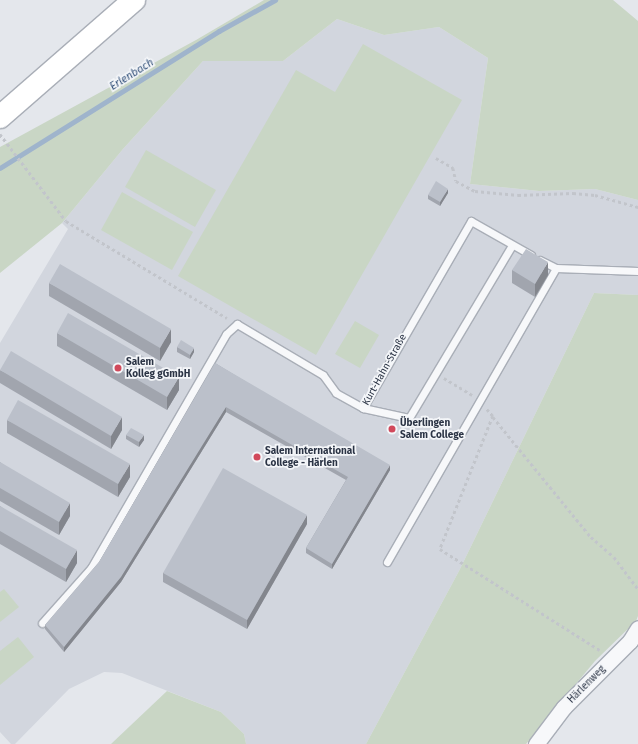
<!DOCTYPE html>
<meta charset="utf-8">
<style>
body{margin:0}
#map{position:relative;width:638px;height:744px;overflow:hidden;background:#e4e7ec;font-family:"Fira Sans",sans-serif}
div>[style]{position:absolute}
.built>*{inset:0;background:#d2d6de}
.green>*{inset:0;background:#c9d6c5}
.stream>*{height:4.5px;margin:-2.25px;padding:0 2.25px;transform-origin:2.25px;border-radius:2.25px;background:#9fb4cc}
.path>*{height:2.5px;margin-top:-1.25px;transform-origin:0;background:repeating-linear-gradient(90deg,#c2c5cb 0 3px,transparent 0 6px)}
.roads{filter:drop-shadow(1px 0 #a9aeb7) drop-shadow(-1px 0 #a9aeb7) drop-shadow(0 1px #a9aeb7) drop-shadow(0 -1px #a9aeb7)}
.service>*{height:7px;margin:-3.5px;padding:0 3.5px;transform-origin:3.5px;border-radius:3.5px;background:#f7f8fa}
.minor>*{height:15px;margin:-7.5px;padding:0 7.5px;transform-origin:7.5px;border-radius:7.5px;background:#f7f8fa}
.primary>*{height:22px;margin:-11px;padding:0 11px;transform-origin:11px;border-radius:11px;background:#fff}
.wall>*{inset:0;background:#a1a5ae}
.shaded-wall>*{inset:0;background:#83868d}
.building>*{inset:0;background:#bbc0ca}
.dots>*{width:11px;height:11px;translate:-50% -50%;box-sizing:border-box;border:2px solid #f4f6f9;border-radius:50%}
span{translate:-50% -50%;white-space:nowrap;text-align:center;line-height:1.15;-webkit-text-stroke:3.5px #f4f6f9;paint-order:stroke}
.poi-label{font-size:10px;color:#2b3445;font-weight:700}
.left{translate:0 -50%;text-align:left}
.street-label{font-size:10px;color:#2b3445}
.water-label{font-size:11px;color:#34527a;font-style:italic}
</style>
<div id="map">
<div class="built">
<i style="clip-path:polygon(337px 19px,384px 35px,439px 27px,488px 58px,470px 184px,539px 191px,595px 189px,638px 200px,638px 295px,594px 293px,459px 571px,366px 744px,246px 744px,244px 734px,221px 712px,122px 673px,104px 672px,69px 689px,15px 744px,11px 744px,0 732px,0 343px,68px 229px,62px 223px,123px 149px,203px 61px,283px 61px)"></i>
</div>
<div class="green">
<i style="clip-path:polygon(264px 0,613px 0,638px 21px,638px 200px,595px 189px,539px 191px,470px 184px,488px 58px,439px 27px,384px 35px,337px 19px,283px 61px,203px 61px,123px 149px,62px 223px,0 273px,0 147px,196px 40px)"></i>
<i style="clip-path:polygon(363px 44px,462px 100px,316px 355px,178px 276px,296px 70px,335px 92px)"></i>
<i style="clip-path:polygon(146px 150px,216px 190px,195px 227px,125px 187px)"></i>
<i style="clip-path:polygon(122px 192px,193px 232px,172px 270px,101px 230px)"></i>
<i style="clip-path:polygon(594px 293px,638px 295px,638px 616px,636px 621px,595px 661px,526px 744px,366px 744px,459px 571px)"></i>
<i style="clip-path:polygon(355px 321px,379px 335px,360px 368px,335px 354px)"></i>
<i style="clip-path:polygon(4px 589px,19px 607px,0 622px,0 592px)"></i>
<i style="clip-path:polygon(18px 637px,34px 657px,0 685px,0 651px)"></i>
<i style="clip-path:polygon(167px 691px,221px 712px,244px 734px,246px 744px,111px 744px)"></i>
</div>
<div class="stream">
<i style="left:0;top:168px;width:258px;rotate:-32deg"></i>
<i style="left:219px;top:31px;width:64px;rotate:-29deg"></i>
</div>
<div class="path">
<i style="left:0;top:134px;width:109px;rotate:52.8deg"></i>
<i style="left:66px;top:221px;width:188px;rotate:31.1deg"></i>
<i style="left:436px;top:158px;width:20px;rotate:30deg"></i>
<i style="left:453px;top:168px;width:13px;rotate:77deg"></i>
<i style="left:456px;top:181px;width:21px;rotate:28deg"></i>
<i style="left:475px;top:191px;width:43px;rotate:5.3deg"></i>
<i style="left:518px;top:195px;width:55px;rotate:-2.1deg"></i>
<i style="left:573px;top:193px;width:22px;rotate:5deg"></i>
<i style="left:595px;top:195px;width:45px;rotate:15.6deg"></i>
<i style="left:444px;top:378px;width:33px;rotate:31deg"></i>
<i style="left:487px;top:409px;width:9px;rotate:49deg"></i>
<i style="left:493px;top:416px;width:143px;rotate:111.7deg"></i>
<i style="left:440px;top:549px;width:189px;rotate:32.3deg"></i>
<i style="left:493px;top:417px;width:155px;rotate:50.8deg"></i>
<i style="left:591px;top:537px;width:30px;rotate:41deg"></i>
<i style="left:614px;top:557px;width:40px;rotate:53deg"></i>
</div>
<div class="roads">
<div class="service">
<i style="left:540px;top:260px;width:18px;rotate:27deg"></i>
<i style="left:556px;top:268px;width:82px;rotate:2.1deg"></i>
<i style="left:363px;top:408px;width:216px;rotate:-60deg"></i>
<i style="left:471px;top:221px;width:69px;rotate:29.5deg"></i>
<i style="left:387px;top:562px;width:339px;rotate:-60.1deg"></i>
<i style="left:42px;top:623px;width:74px;rotate:-48.3deg"></i>
<i style="left:91px;top:568px;width:270px;rotate:-60deg"></i>
<i style="left:226px;top:334px;width:15px;rotate:-42deg"></i>
<i style="left:237px;top:324px;width:100px;rotate:30.7deg"></i>
<i style="left:323px;top:375px;width:22px;rotate:54deg"></i>
<i style="left:336px;top:393px;width:31px;rotate:29deg"></i>
<i style="left:363px;top:408px;width:47px;rotate:12.3deg"></i>
<i style="left:409px;top:418px;width:201px;rotate:-59.2deg"></i>
</div>
<div class="minor">
<i style="left:536px;top:744px;width:46px;rotate:-52.9deg"></i>
<i style="left:564px;top:707px;width:93px;rotate:-45deg"></i>
<i style="left:630px;top:641px;width:15px;rotate:-58deg"></i>
</div>
<div class="primary">
<i style="left:0;top:117px;width:178px;rotate:-41.1deg"></i>
</div>
</div>
<div class="wall">
<i style="clip-path:polygon(448px 193px,440px 206px,428px 199px,428px 195px)"></i>
<i style="clip-path:polygon(512px 270px,548px 275px,535px 297px,512px 283px)"></i>
<i style="clip-path:polygon(49px 283px,171px 342px,160px 361px,49px 296px)"></i>
<i style="clip-path:polygon(57px 333px,179px 390px,167px 410px,57px 346px)"></i>
<i style="clip-path:polygon(177px 347px,194px 352px,190px 359px,177px 352px)"></i>
<i style="clip-path:polygon(215px 363px,390px 470px,332px 569px,306px 553px,306px 548px,346px 480px,226px 412px,121px 582px,64px 652px,45px 629px,45px 625px,99px 562px)"></i>
<i style="clip-path:polygon(0 370px,122px 430px,111px 449px,0 383px)"></i>
<i style="clip-path:polygon(7px 420px,130px 477px,118px 497px,7px 433px)"></i>
<i style="clip-path:polygon(126px 435px,144px 440px,139px 447px,126px 439px)"></i>
<i style="clip-path:polygon(0 462px,70px 516px,59px 535px,0 501px)"></i>
<i style="clip-path:polygon(0 506px,77px 563px,66px 582px,0 544px)"></i>
<i style="clip-path:polygon(307px 524px,247px 629px,163px 582px,163px 573px)"></i>
</div>
<div class="shaded-wall">
<i style="clip-path:polygon(448px 189px,448px 193px,440px 206px,440px 202px)"></i>
<i style="clip-path:polygon(548px 262px,548px 275px,535px 297px,535px 284px)"></i>
<i style="clip-path:polygon(171px 329px,171px 342px,160px 361px,160px 348px)"></i>
<i style="clip-path:polygon(194px 348px,194px 352px,190px 359px,190px 355px)"></i>
<i style="clip-path:polygon(179px 377px,179px 390px,167px 410px,167px 397px)"></i>
<i style="clip-path:polygon(226px 407px,226px 412px,121px 582px,64px 652px,64px 647px)"></i>
<i style="clip-path:polygon(122px 417px,122px 430px,111px 449px,111px 436px)"></i>
<i style="clip-path:polygon(144px 435px,144px 440px,139px 447px,139px 442px)"></i>
<i style="clip-path:polygon(130px 464px,130px 477px,118px 497px,118px 484px)"></i>
<i style="clip-path:polygon(390px 465px,390px 470px,332px 569px,332px 564px)"></i>
<i style="clip-path:polygon(70px 503px,70px 516px,59px 535px,59px 522px)"></i>
<i style="clip-path:polygon(307px 515px,307px 524px,247px 629px,247px 620px)"></i>
<i style="clip-path:polygon(77px 550px,77px 563px,66px 582px,66px 569px)"></i>
</div>
<div class="building">
<i style="clip-path:polygon(436px 181px,448px 189px,440px 202px,428px 195px)"></i>
<i style="clip-path:polygon(526px 249px,548px 262px,535px 284px,512px 270px)"></i>
<i style="clip-path:polygon(60px 264px,171px 329px,160px 348px,49px 283px)"></i>
<i style="clip-path:polygon(68px 313px,179px 377px,167px 397px,57px 333px)"></i>
<i style="clip-path:polygon(181px 340px,194px 348px,190px 355px,177px 347px)"></i>
<i style="clip-path:polygon(11px 351px,122px 417px,111px 436px,0 370px)"></i>
<i style="clip-path:polygon(215px 363px,390px 465px,332px 564px,306px 548px,348px 477px,226px 407px,121px 577px,64px 647px,45px 625px,99px 562px)"></i>
<i style="clip-path:polygon(18px 400px,130px 464px,118px 484px,7px 420px)"></i>
<i style="clip-path:polygon(131px 428px,144px 435px,139px 442px,126px 435px)"></i>
<i style="clip-path:polygon(0 462px,70px 503px,59px 522px,0 488px)"></i>
<i style="clip-path:polygon(223px 468px,307px 515px,247px 620px,163px 573px)"></i>
<i style="clip-path:polygon(0 506px,77px 550px,66px 569px,0 531px)"></i>
</div>
<div class="dots">
<i style="left:118px;top:368px;background:#d1495b"></i>
<i style="left:392px;top:429px;background:#d1495b"></i>
<i style="left:257px;top:457px;background:#d1495b"></i>
</div>
<div class="poi-label">
<span class="left" style="left:126px;top:368px">Salem<br>Kolleg gGmbH</span>
<span class="left" style="left:400px;top:429px">Überlingen<br>Salem College</span>
<span class="left" style="left:265px;top:457px">Salem International<br>College - Härlen</span>
</div>
<div class="street-label">
<span style="left:385px;top:370px;rotate:-61deg">Kurt-Hahn-Straße</span>
<span style="left:587px;top:685px;rotate:-45deg">Härlenweg</span>
</div>
<div class="water-label">
<span style="left:132px;top:75px;rotate:-32deg">Erlenbach</span>
</div>
</div>
